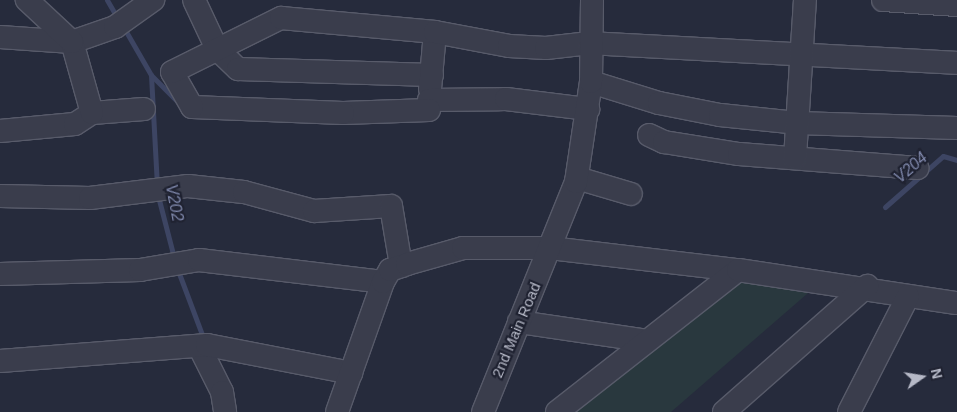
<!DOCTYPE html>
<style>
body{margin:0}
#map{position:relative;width:957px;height:412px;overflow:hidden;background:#262b3c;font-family:Arial,sans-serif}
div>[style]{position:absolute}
.green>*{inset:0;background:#29383e}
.stream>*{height:5px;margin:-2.5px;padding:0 2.5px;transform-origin:2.5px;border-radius:2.5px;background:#3d4563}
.roads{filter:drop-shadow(1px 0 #585b6a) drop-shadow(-1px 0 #585b6a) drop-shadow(0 1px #585b6a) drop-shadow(0 -1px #585b6a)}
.minor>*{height:22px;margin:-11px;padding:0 11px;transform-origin:11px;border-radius:11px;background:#3a3d4c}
span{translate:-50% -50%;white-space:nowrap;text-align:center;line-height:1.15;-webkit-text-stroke:4.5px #1f2231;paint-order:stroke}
.street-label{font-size:15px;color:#b6b9c7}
.water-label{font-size:16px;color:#8089ac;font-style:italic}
.north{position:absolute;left:897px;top:352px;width:50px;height:50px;-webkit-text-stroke:4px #1f2231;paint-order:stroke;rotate:77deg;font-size:14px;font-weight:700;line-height:20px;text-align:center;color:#b6b9c7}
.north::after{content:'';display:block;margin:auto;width:18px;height:22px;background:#b6b9c7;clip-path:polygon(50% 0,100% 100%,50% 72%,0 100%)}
</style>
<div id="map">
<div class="green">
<i style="clip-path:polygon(737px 258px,830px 274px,671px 412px,543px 412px)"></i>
</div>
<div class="stream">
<i style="left:107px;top:0;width:22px;rotate:60deg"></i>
<i style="left:124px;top:28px;width:54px;rotate:60.1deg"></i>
<i style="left:151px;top:75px;width:110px;rotate:86.9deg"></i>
<i style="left:151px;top:75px;width:37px;rotate:45deg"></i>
<i style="left:158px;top:196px;width:64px;rotate:75.5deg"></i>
<i style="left:885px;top:207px;width:77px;rotate:-41.3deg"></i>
<i style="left:943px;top:156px;width:15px;rotate:16deg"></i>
<i style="left:177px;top:268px;width:77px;rotate:69.4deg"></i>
</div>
<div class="roads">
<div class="minor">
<i style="left:194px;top:0;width:54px;rotate:64.9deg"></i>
<i style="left:217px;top:49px;width:29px;rotate:44deg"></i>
<i style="left:238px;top:69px;width:194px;rotate:1.8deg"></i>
<i style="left:883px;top:0;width:74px;rotate:3.9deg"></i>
<i style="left:0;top:37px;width:72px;rotate:4deg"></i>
<i style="left:72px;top:42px;width:46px;rotate:-19.2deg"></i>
<i style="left:115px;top:27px;width:47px;rotate:-35.4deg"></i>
<i style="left:591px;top:82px;width:71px;rotate:17.2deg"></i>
<i style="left:659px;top:103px;width:62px;rotate:11.1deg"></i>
<i style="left:720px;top:115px;width:77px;rotate:5.9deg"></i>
<i style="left:797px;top:123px;width:160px;rotate:1.8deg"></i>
<i style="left:430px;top:89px;width:57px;rotate:-85deg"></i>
<i style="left:429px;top:100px;width:77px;rotate:-0.7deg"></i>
<i style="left:506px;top:99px;width:83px;rotate:7deg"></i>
<i style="left:429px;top:110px;width:86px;rotate:178deg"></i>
<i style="left:343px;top:113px;width:151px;rotate:-177.7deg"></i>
<i style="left:192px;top:107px;width:40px;rotate:-119.7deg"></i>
<i style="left:172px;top:72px;width:122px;rotate:-26.4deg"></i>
<i style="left:281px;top:18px;width:155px;rotate:5.2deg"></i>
<i style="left:435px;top:32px;width:75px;rotate:10.7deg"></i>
<i style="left:509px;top:46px;width:37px;rotate:3deg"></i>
<i style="left:546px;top:48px;width:44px;rotate:-6.5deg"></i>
<i style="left:590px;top:43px;width:368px;rotate:3.1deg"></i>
<i style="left:92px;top:113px;width:52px;rotate:-4.4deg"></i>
<i style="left:0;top:131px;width:75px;rotate:-5.3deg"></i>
<i style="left:75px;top:124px;width:20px;rotate:-33deg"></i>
<i style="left:92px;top:113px;width:74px;rotate:-105.7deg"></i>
<i style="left:72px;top:42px;width:62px;rotate:-137deg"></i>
<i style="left:649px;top:135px;width:17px;rotate:25deg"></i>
<i style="left:664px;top:142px;width:76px;rotate:9.1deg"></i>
<i style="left:739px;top:154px;width:179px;rotate:4.5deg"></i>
<i style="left:795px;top:158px;width:158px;rotate:-86.4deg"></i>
<i style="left:577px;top:178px;width:56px;rotate:16.5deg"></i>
<i style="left:0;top:196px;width:90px;rotate:1.3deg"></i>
<i style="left:90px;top:198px;width:99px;rotate:-7deg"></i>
<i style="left:188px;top:186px;width:56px;rotate:6.1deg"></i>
<i style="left:244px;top:192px;width:73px;rotate:15.2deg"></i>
<i style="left:314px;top:211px;width:77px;rotate:-3.7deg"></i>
<i style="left:391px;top:206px;width:61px;rotate:80.5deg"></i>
<i style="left:0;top:274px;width:140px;rotate:-1.6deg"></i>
<i style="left:140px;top:270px;width:60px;rotate:-9.6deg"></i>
<i style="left:199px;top:260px;width:185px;rotate:6.8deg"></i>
<i style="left:519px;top:322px;width:129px;rotate:8.4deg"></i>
<i style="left:199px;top:346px;width:51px;rotate:63.4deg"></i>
<i style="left:222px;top:392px;width:20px;rotate:81deg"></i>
<i style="left:0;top:361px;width:208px;rotate:-4.4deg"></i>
<i style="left:207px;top:345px;width:147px;rotate:11deg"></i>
<i style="left:337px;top:412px;width:138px;rotate:-70.5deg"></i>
<i style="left:383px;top:282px;width:14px;rotate:-60deg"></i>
<i style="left:390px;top:270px;width:18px;rotate:-19deg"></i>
<i style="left:407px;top:264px;width:58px;rotate:-15.9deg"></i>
<i style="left:463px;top:248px;width:87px"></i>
<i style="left:550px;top:248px;width:189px;rotate:6.7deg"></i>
<i style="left:483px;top:412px;width:248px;rotate:-68deg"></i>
<i style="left:576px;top:182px;width:101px;rotate:-81.5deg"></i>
<i style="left:591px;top:82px;width:82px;rotate:-89.3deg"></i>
<i style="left:557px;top:412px;width:230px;rotate:-38.1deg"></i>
<i style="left:738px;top:270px;width:221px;rotate:8.6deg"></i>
<i style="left:724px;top:412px;width:191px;rotate:-41.4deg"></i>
<i style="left:849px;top:412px;width:130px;rotate:-63deg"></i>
</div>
</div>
<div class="street-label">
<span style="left:516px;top:330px;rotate:-67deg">2nd Main Road</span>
</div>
<div class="water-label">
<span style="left:911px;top:168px;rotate:-41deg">V204</span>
<span style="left:174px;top:203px;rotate:79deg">V202</span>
</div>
<div class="north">N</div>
</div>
